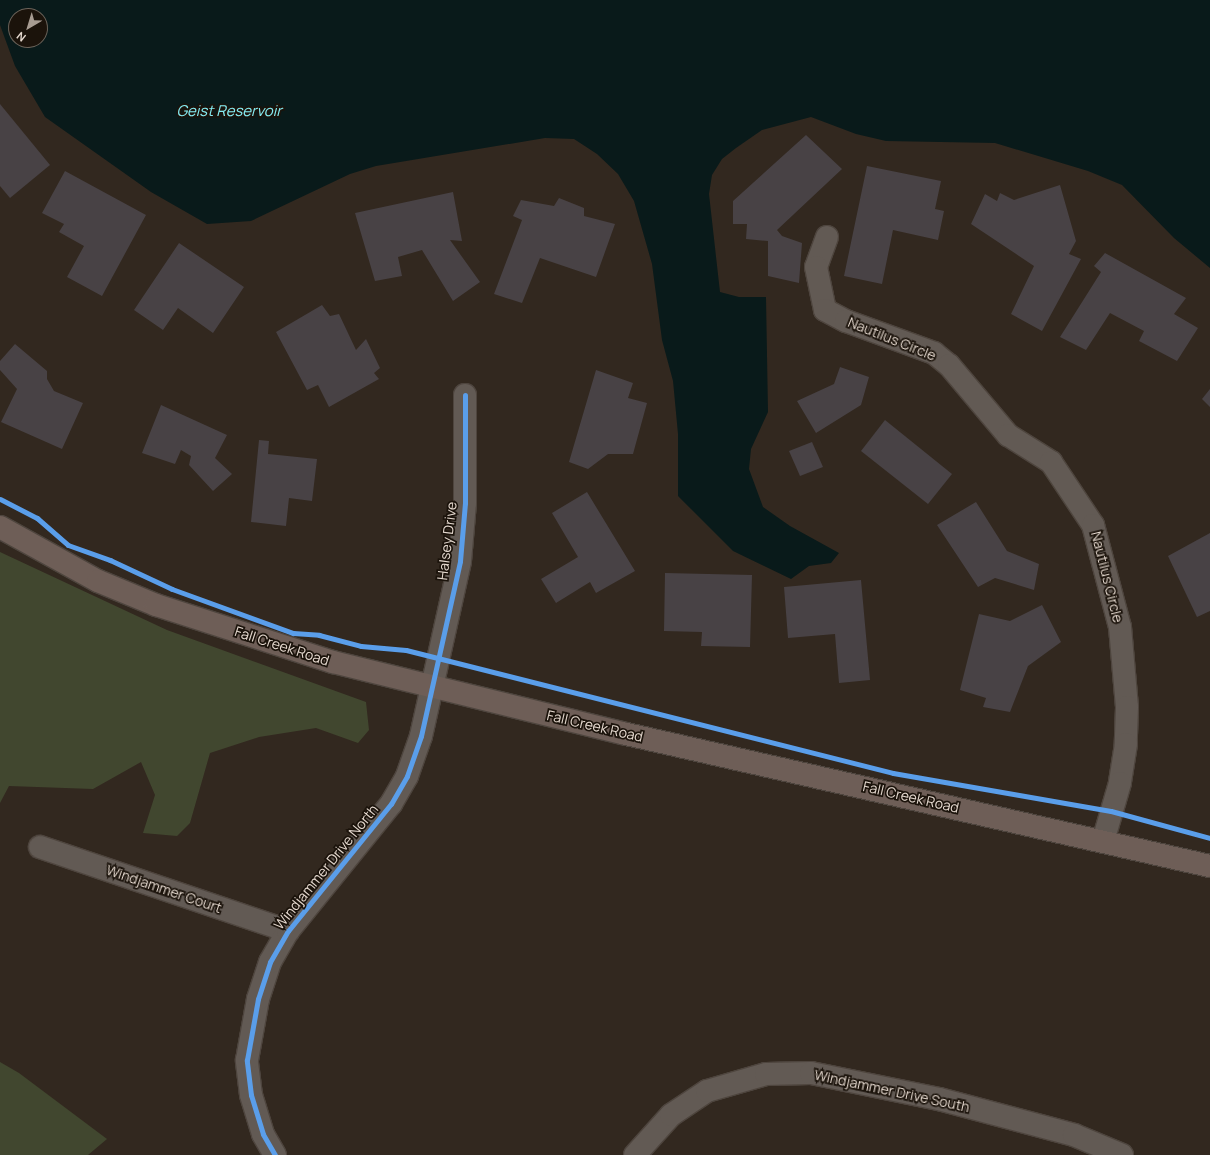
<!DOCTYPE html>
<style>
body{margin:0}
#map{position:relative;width:1210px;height:1155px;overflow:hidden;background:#32281f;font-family:Manrope,sans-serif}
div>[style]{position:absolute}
.green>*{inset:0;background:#41472f}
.water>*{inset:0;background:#091a1a}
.building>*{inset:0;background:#484245}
.roads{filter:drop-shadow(1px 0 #4e453e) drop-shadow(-1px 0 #4e453e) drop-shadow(0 1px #4e453e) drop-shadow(0 -1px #4e453e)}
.minor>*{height:22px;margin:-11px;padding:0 11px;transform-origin:11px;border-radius:11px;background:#625a54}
.major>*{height:22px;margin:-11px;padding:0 11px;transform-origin:11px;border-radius:11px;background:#6e5e57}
.cycleway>*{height:5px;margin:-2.5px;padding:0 2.5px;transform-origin:2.5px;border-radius:2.5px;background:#5a9eea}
span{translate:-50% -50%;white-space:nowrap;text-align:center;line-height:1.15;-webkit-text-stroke:3.5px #1b130b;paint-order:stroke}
.street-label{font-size:14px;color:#e6dad0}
.water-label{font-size:15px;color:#85edf3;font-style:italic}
.north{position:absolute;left:8px;top:8px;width:40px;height:40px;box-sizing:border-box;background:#1b130b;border:1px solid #6c635a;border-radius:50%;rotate:218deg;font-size:11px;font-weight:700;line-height:16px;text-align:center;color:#e6dad0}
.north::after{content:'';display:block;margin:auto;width:14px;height:18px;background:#a79c92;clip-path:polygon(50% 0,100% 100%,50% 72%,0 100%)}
</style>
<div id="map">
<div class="green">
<i style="clip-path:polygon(0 552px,167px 630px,366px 702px,369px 730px,358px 743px,316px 728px,259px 737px,210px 753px,190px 823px,177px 836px,143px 833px,155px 795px,141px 762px,93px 789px,9px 786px,0 803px)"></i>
<i style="clip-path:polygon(0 1062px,19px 1073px,107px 1139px,88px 1155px,0 1155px)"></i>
</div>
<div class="water">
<i style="clip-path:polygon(evenodd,0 0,1210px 0,1210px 268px,1174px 238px,1122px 185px,1088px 171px,995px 143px,886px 141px,856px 134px,811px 117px,762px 130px,736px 148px,722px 159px,712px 175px,709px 194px,720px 292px,739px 297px,766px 297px,768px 412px,751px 449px,749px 469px,763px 507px,790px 526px,839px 553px,831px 563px,809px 566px,791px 579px,733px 551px,678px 496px,678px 434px,673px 381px,662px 340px,652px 264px,634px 201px,618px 174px,597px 154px,574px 139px,545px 138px,376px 166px,350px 174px,251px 221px,207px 224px,151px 192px,45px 117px,15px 66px,0 25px,0 0,16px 16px,40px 16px,40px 40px,16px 40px,16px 16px)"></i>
</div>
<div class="building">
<i style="clip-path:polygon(0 104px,50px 165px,10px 198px,0 186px)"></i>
<i style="clip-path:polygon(806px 135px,842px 169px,777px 230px,782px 236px,802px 243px,799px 283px,768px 276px,768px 241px,746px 239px,747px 224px,733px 224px,733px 201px)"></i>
<i style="clip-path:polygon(867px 166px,941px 181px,935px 209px,944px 211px,938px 240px,893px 230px,882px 284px,844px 276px)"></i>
<i style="clip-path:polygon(65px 171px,146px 215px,102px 296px,67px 277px,84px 246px,59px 232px,64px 224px,42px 213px)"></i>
<i style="clip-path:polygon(1060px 185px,1076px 241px,1069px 254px,1081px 259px,1042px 331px,1011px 314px,1034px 266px,971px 224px,985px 194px,997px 201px,1000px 193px,1014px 200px)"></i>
<i style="clip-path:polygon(453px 192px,462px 241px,450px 240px,480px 282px,453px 301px,422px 250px,398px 257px,402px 276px,375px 281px,355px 213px)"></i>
<i style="clip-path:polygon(559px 198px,584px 208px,584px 216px,615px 224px,596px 277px,540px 258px,522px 303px,494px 294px,522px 220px,513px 216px,521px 200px,554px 206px)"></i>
<i style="clip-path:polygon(179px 243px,244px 287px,213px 333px,178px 308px,163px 330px,134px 310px)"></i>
<i style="clip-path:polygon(1105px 253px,1186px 298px,1174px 314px,1198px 328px,1177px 361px,1139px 341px,1144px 331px,1110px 313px,1086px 350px,1060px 337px,1101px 272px,1094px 266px)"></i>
<i style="clip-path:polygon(322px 305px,330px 316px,339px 314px,356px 350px,366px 339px,380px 368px,374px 373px,379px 379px,329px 407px,318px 385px,307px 390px,276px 332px)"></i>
<i style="clip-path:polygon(15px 344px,47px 371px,47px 379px,54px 391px,83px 403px,62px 449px,1px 422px,17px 389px,0 370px,0 361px)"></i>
<i style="clip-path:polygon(840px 367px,869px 377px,861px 405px,816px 433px,797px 401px,834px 384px)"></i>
<i style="clip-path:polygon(596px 370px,633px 383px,628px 398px,647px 403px,633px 454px,608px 454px,588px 469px,569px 462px)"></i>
<i style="clip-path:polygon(1210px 389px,1210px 407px,1202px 399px)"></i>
<i style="clip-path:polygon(161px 405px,227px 435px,215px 458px,232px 474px,213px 491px,189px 465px,191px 456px,181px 450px,175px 464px,142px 453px)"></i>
<i style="clip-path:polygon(885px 420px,952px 474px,928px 504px,861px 451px)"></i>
<i style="clip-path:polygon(259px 440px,269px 441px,268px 454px,317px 459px,312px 501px,289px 498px,286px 526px,251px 522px)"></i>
<i style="clip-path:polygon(812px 442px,823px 467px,800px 476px,789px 451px)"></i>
<i style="clip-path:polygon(587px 492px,635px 571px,596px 593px,590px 582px,556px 603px,541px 579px,578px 557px,552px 513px)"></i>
<i style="clip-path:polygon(976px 502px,1007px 551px,1039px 564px,1034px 590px,995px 578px,978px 587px,937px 525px)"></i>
<i style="clip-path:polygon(1210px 533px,1210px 611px,1197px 617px,1168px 556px)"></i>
<i style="clip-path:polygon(665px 573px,752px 575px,750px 647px,701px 646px,702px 632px,664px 631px)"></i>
<i style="clip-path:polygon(861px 580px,870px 680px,839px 683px,835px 634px,788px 638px,784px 587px)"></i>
<i style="clip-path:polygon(1042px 605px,1061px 642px,1028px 666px,1010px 712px,983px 707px,986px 698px,960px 690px,979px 614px,1010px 621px)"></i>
</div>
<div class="roads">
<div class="minor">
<i style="left:827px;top:237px;width:32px;rotate:110deg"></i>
<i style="left:816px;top:267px;width:44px;rotate:78.2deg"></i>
<i style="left:825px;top:310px;width:24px;rotate:28deg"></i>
<i style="left:846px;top:321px;width:94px;rotate:20deg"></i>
<i style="left:934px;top:353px;width:19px;rotate:39deg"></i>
<i style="left:949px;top:365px;width:92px;rotate:49.9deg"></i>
<i style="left:1008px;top:435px;width:51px;rotate:32.1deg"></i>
<i style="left:1051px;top:462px;width:76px;rotate:56.3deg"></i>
<i style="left:1093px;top:525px;width:106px;rotate:75.2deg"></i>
<i style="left:1120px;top:627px;width:80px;rotate:85deg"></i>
<i style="left:1127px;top:707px;width:37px;rotate:92deg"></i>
<i style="left:1126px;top:744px;width:39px;rotate:99deg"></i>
<i style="left:1120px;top:783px;width:60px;rotate:106.3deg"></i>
<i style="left:40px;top:847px;width:262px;rotate:18.7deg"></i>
<i style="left:275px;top:1155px;width:24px;rotate:-120deg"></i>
<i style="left:263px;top:1134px;width:41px;rotate:-107.1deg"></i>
<i style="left:251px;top:1095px;width:35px;rotate:-97deg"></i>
<i style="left:247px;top:1060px;width:62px;rotate:-79.8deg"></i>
<i style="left:258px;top:999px;width:39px;rotate:-72deg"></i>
<i style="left:270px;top:962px;width:36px;rotate:-60deg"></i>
<i style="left:288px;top:931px;width:164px;rotate:-51deg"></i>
<i style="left:391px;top:804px;width:32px;rotate:-60deg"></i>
<i style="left:407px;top:776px;width:42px;rotate:-70.7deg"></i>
<i style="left:421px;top:736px;width:179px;rotate:-77.4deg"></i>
<i style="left:460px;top:561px;width:58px;rotate:-85.1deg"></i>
<i style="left:465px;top:503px;width:108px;rotate:-90deg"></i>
<i style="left:635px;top:1155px;width:54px;rotate:-48deg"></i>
<i style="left:671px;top:1115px;width:43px;rotate:-33.7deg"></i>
<i style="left:707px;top:1091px;width:61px;rotate:-16.1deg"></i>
<i style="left:766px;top:1074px;width:45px;rotate:-1.3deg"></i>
<i style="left:811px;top:1073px;width:131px;rotate:11.5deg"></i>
<i style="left:939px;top:1099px;width:140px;rotate:14.9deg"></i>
<i style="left:1074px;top:1135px;width:52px;rotate:22.6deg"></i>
</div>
<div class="major">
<i style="left:0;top:527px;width:112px;rotate:28.9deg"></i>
<i style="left:98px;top:581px;width:63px;rotate:22.5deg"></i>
<i style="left:156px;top:605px;width:186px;rotate:17.9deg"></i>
<i style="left:333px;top:662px;width:298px;rotate:13.8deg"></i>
<i style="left:622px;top:733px;width:603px;rotate:12.75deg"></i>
</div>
</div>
<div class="cycleway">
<i style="left:0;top:499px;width:42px;rotate:27.2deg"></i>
<i style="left:37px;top:518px;width:41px;rotate:41.1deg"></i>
<i style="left:68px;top:545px;width:45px;rotate:19.7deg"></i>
<i style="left:110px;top:560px;width:68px;rotate:25.1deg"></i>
<i style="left:172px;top:589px;width:129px;rotate:20deg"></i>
<i style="left:293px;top:633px;width:26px;rotate:4deg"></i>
<i style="left:319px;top:635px;width:43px;rotate:14.7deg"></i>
<i style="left:361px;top:646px;width:45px;rotate:5.1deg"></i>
<i style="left:406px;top:650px;width:502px;rotate:14.17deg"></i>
<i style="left:893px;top:773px;width:221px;rotate:9.9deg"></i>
<i style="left:1111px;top:811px;width:103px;rotate:15.3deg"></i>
<i style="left:275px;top:1155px;width:24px;rotate:-120deg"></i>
<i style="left:263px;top:1134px;width:41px;rotate:-107.1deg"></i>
<i style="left:251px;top:1095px;width:35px;rotate:-97deg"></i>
<i style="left:247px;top:1060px;width:62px;rotate:-79.8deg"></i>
<i style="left:258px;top:999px;width:39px;rotate:-72deg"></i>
<i style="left:270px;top:962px;width:36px;rotate:-60deg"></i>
<i style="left:288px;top:931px;width:164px;rotate:-51deg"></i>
<i style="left:391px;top:804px;width:32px;rotate:-60deg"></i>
<i style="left:407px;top:776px;width:42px;rotate:-70.7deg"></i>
<i style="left:421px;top:736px;width:179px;rotate:-77.4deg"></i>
<i style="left:460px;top:561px;width:58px;rotate:-85.1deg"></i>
<i style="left:465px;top:503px;width:108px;rotate:-90deg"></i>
</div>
<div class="street-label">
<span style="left:892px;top:339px;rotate:22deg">Nautilus Circle</span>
<span style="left:447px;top:541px;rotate:-83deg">Halsey Drive</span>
<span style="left:1107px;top:577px;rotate:76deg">Nautilus Circle</span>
<span style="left:282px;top:646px;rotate:18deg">Fall Creek Road</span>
<span style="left:595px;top:726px;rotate:13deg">Fall Creek Road</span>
<span style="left:911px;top:797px;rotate:13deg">Fall Creek Road</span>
<span style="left:326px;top:867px;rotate:-51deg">Windjammer Drive North</span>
<span style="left:164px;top:889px;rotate:19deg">Windjammer Court</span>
<span style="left:892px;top:1091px;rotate:12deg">Windjammer Drive South</span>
</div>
<div class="water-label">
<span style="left:229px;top:111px">Geist Reservoir</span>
</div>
<div class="north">N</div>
</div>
